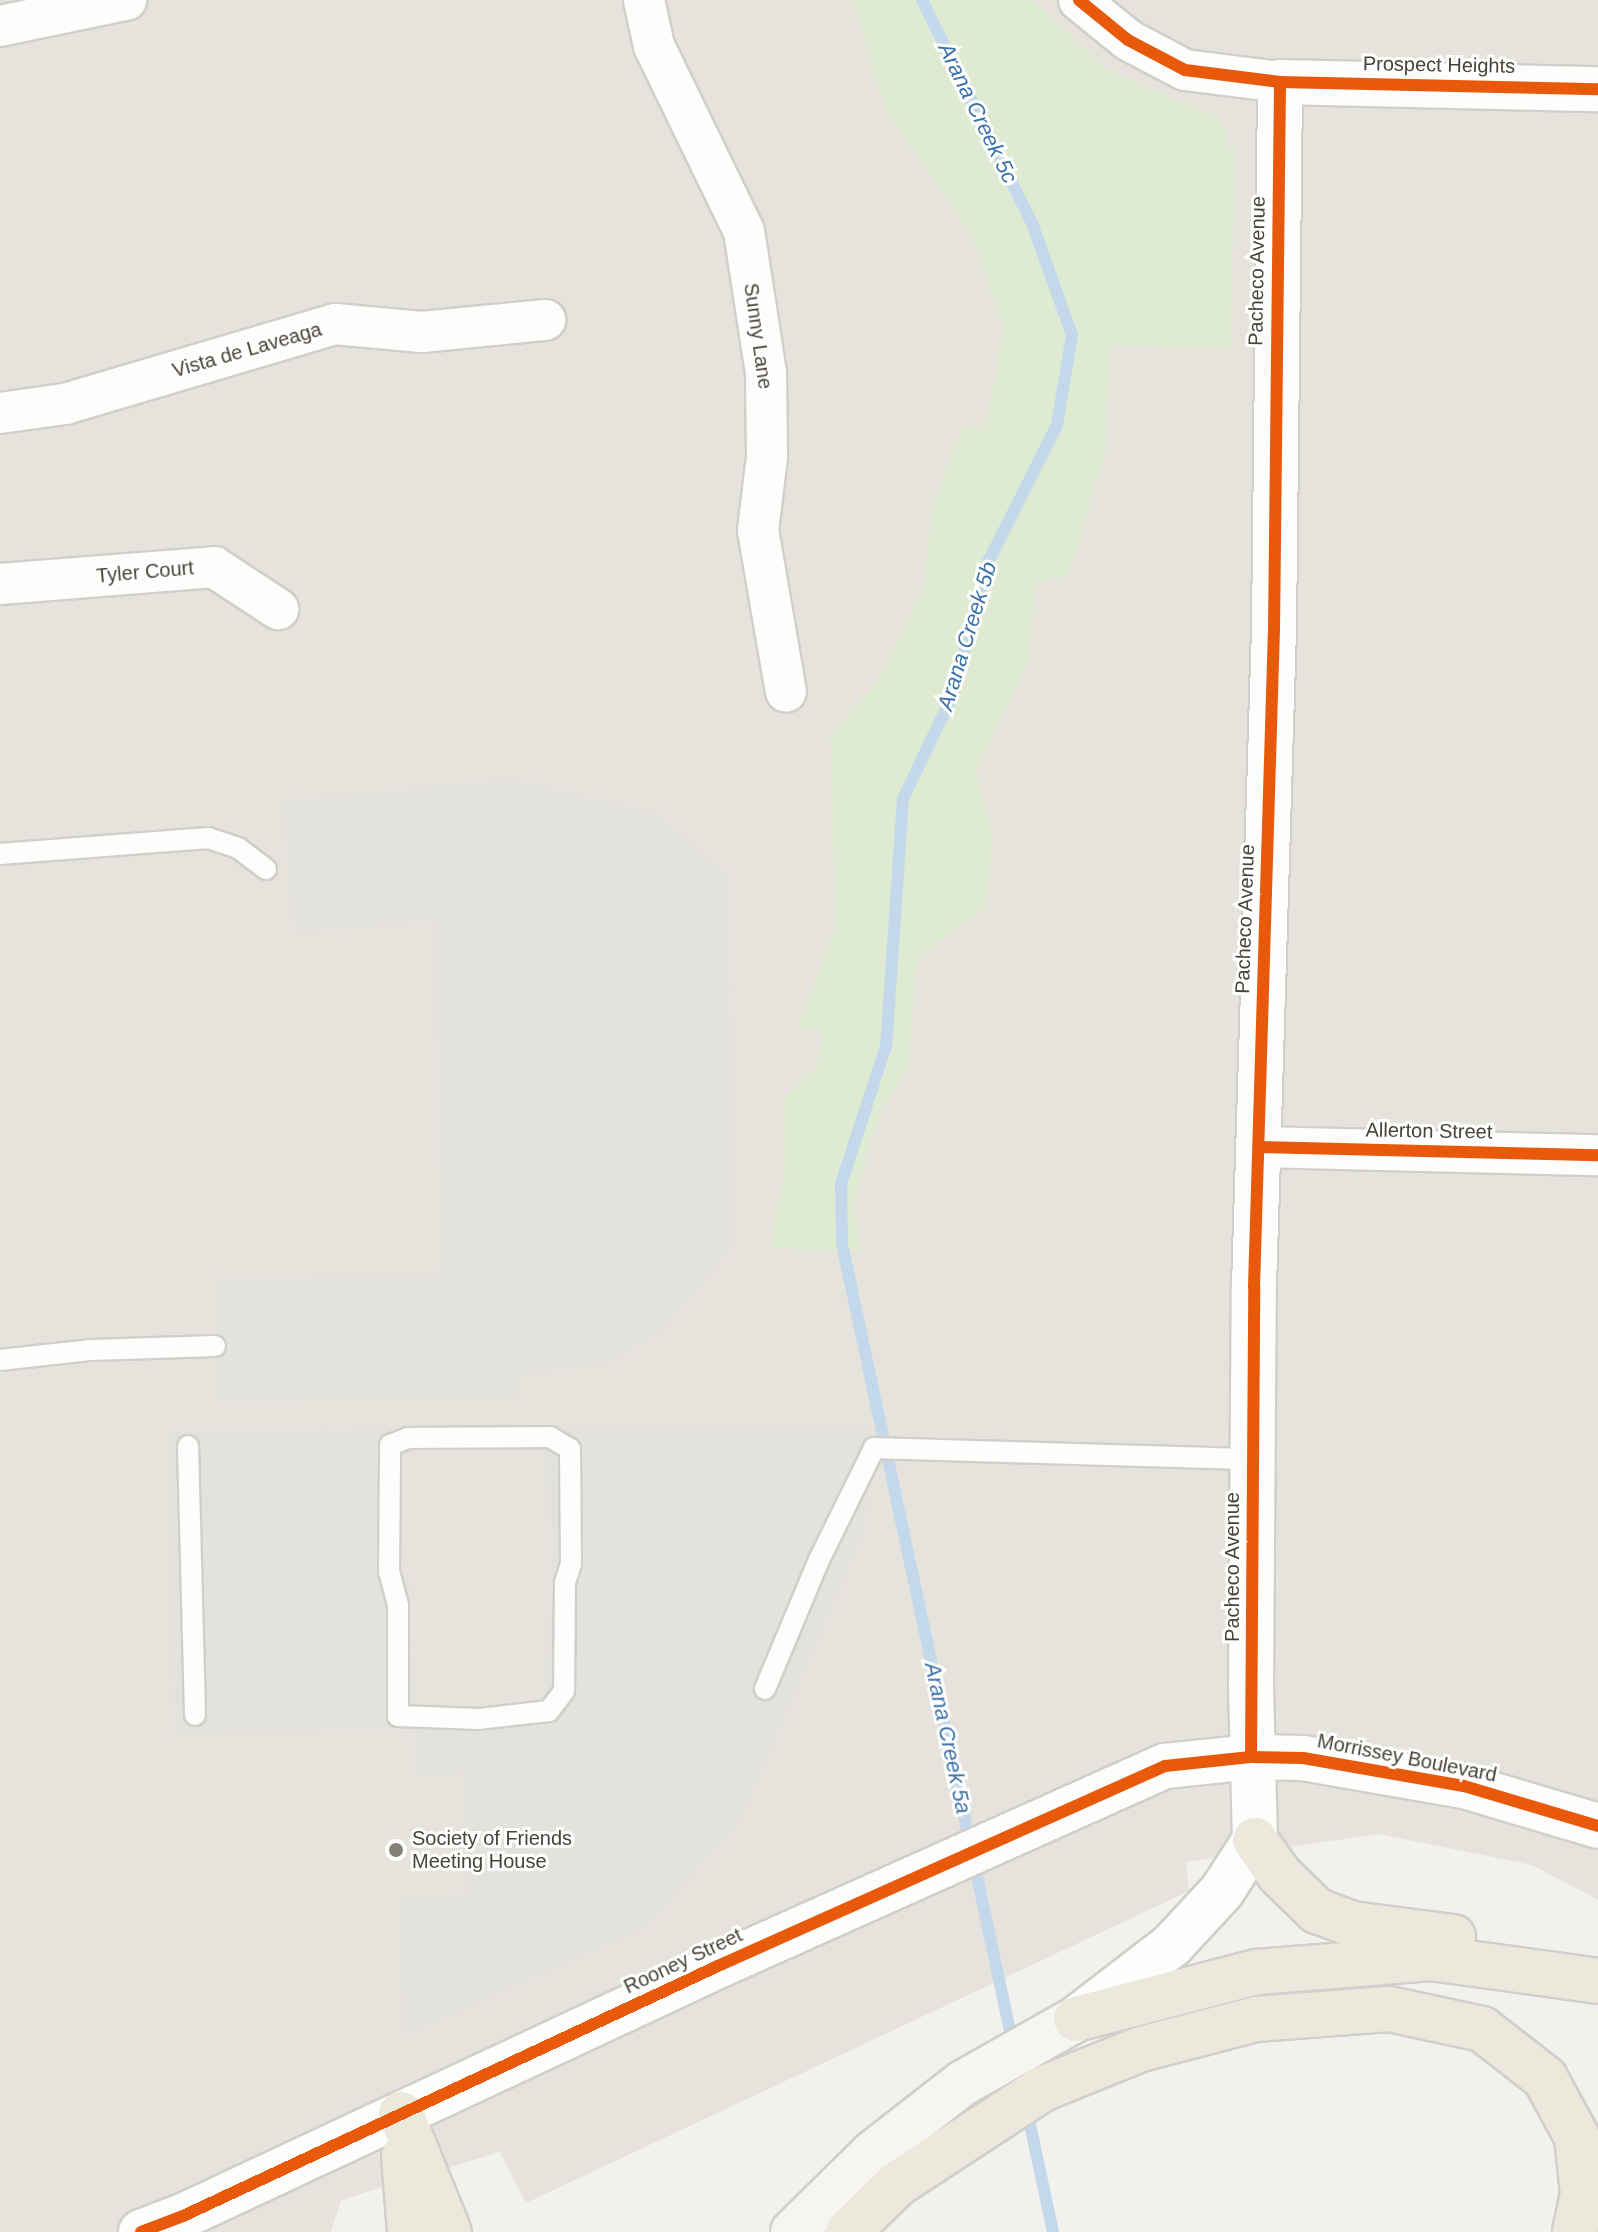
<!DOCTYPE html>
<style>
body{margin:0}
#map{position:relative;width:1598px;height:2232px;overflow:hidden;background:#f2f1ee;font-family:Arial,sans-serif}
div>[style]{position:absolute}
.residential>*{inset:0;background:#e5e3dc}
.green>*{inset:0;background:#deead1}
.parking>*{inset:0;background:#e4e2df}
.stream>*{height:12px;margin:-6px;padding:0 6px;transform-origin:6px;border-radius:6px;background:#c3d8eb}
.roads{filter:drop-shadow(2px 0 #d0cfcb) drop-shadow(-2px 0 #d0cfcb) drop-shadow(0 2px #d0cfcb) drop-shadow(0 -2px #d0cfcb)}
.service>*{height:20px;margin:-10px;padding:0 10px;transform-origin:10px;border-radius:10px;background:#fdfdfc}
.minor>*{height:40px;margin:-20px;padding:0 20px;transform-origin:20px;border-radius:20px;background:#fdfdfc}
.tertiary>*{height:44px;margin:-22px;padding:0 22px;transform-origin:22px;border-radius:22px;background:#fdfdfc}
.secondary>*{height:44px;margin:-22px;padding:0 22px;transform-origin:22px;border-radius:22px;background:#f6f5f1}
.motorway>*{height:44px;margin:-22px;padding:0 22px;transform-origin:22px;border-radius:22px;background:#ebe8dc}
.cycleway>*{height:12px;margin:-6px;padding:0 6px;transform-origin:6px;border-radius:6px;background:#e8590c}
.dots>*{width:22px;height:22px;translate:-50% -50%;box-sizing:border-box;border:4px solid #fff;border-radius:50%}
span{translate:-50% -50%;white-space:nowrap;text-align:center;line-height:1.15;-webkit-text-stroke:6px #fff;paint-order:stroke}
.street-label{font-size:20px;color:#48433a}
.poi-label{font-size:20px;color:#48433a}
.left{translate:0 -50%;text-align:left}
.water-label{font-size:22px;color:#3d72a9;font-style:italic}
</style>
<div id="map">
<div class="residential">
<i style="clip-path:polygon(0 0,1598px 0,1598px 1900px,1532px 1865px,1379px 1834px,1186px 1862px,1189px 1891px,526px 2203px,500px 2152px,341px 2200px,331px 2232px,0 2232px)"></i>
</div>
<div class="green">
<i style="clip-path:polygon(850px 0,1033px 0,1106px 69px,1218px 118px,1228px 134px,1225px 146px,1235px 147px,1231px 348px,1110px 347px,1105px 453px,1069px 576px,1036px 582px,1029px 660px,976px 773px,993px 835px,986px 907px,917px 959px,908px 1070px,882px 1108px,854px 1200px,861px 1252px,770px 1248px,785px 1171px,784px 1097px,818px 1067px,822px 1032px,798px 1028px,835px 929px,831px 736px,878px 681px,924px 587px,932px 508px,963px 427px,985px 428px,1004px 331px,972px 235px,885px 110px,857px 12px)"></i>
</div>
<div class="parking">
<i style="clip-path:polygon(514px 779px,659px 815px,730px 878px,732px 1249px,661px 1331px,607px 1364px,521px 1374px,517px 1398px,218px 1401px,217px 1279px,442px 1275px,435px 920px,295px 933px,281px 801px)"></i>
<i style="clip-path:polygon(evenodd,871px 1427px,866px 1528px,739px 1822px,646px 1927px,404px 2036px,400px 1899px,468px 1894px,465px 1773px,415px 1774px,414px 1728px,174px 1735px,169px 1430px,871px 1427px,543px 1451px,550px 1523px,550px 1605px,544px 1698px,554px 1725px,415px 1728px,410px 1575px,400px 1574px,403px 1452px,543px 1451px)"></i>
</div>
<div class="stream">
<i style="left:922px;top:0;width:252px;rotate:63.8deg"></i>
<i style="left:1033px;top:226px;width:116px;rotate:70.3deg"></i>
<i style="left:1072px;top:335px;width:91px;rotate:99.5deg"></i>
<i style="left:1057px;top:425px;width:153px;rotate:116.7deg"></i>
<i style="left:988px;top:562px;width:134px;rotate:104.7deg"></i>
<i style="left:954px;top:692px;width:119px;rotate:115.5deg"></i>
<i style="left:903px;top:799px;width:248px;rotate:93.9deg"></i>
<i style="left:886px;top:1046px;width:145px;rotate:108.1deg"></i>
<i style="left:841px;top:1184px;width:60px;rotate:89deg"></i>
<i style="left:842px;top:1244px;width:819px;rotate:77.95deg"></i>
<i style="left:1027px;top:2110px;width:125px;rotate:78deg"></i>
</div>
<div class="roads">
<div class="service">
<i style="left:0;top:854px;width:209px;rotate:-4.4deg"></i>
<i style="left:208px;top:838px;width:32px;rotate:18deg"></i>
<i style="left:238px;top:848px;width:35px;rotate:37deg"></i>
<i style="left:0;top:1360px;width:92px;rotate:-6.3deg"></i>
<i style="left:91px;top:1350px;width:124px;rotate:-1.8deg"></i>
<i style="left:550px;top:1437px;width:23px;rotate:31deg"></i>
<i style="left:570px;top:1449px;width:115px;rotate:89.5deg"></i>
<i style="left:571px;top:1564px;width:20px;rotate:108deg"></i>
<i style="left:565px;top:1583px;width:108px;rotate:90.5deg"></i>
<i style="left:564px;top:1691px;width:25px;rotate:127deg"></i>
<i style="left:549px;top:1711px;width:70px;rotate:173.5deg"></i>
<i style="left:479px;top:1719px;width:81px;rotate:-177.9deg"></i>
<i style="left:398px;top:1716px;width:111px;rotate:-90deg"></i>
<i style="left:398px;top:1605px;width:34px;rotate:-105deg"></i>
<i style="left:389px;top:1572px;width:127px;rotate:-89.5deg"></i>
<i style="left:390px;top:1445px;width:19px;rotate:-21deg"></i>
<i style="left:408px;top:1438px;width:142px;rotate:-0.4deg"></i>
<i style="left:188px;top:1446px;width:269px;rotate:88.5deg"></i>
<i style="left:765px;top:1689px;width:138px;rotate:-67.3deg"></i>
<i style="left:818px;top:1562px;width:127px;rotate:-63.8deg"></i>
<i style="left:874px;top:1448px;width:378px;rotate:1.7deg"></i>
</div>
<div class="minor">
<i style="left:644px;top:0;width:47px;rotate:77.7deg"></i>
<i style="left:654px;top:46px;width:206px;rotate:64.1deg"></i>
<i style="left:744px;top:231px;width:144px;rotate:81.2deg"></i>
<i style="left:766px;top:373px;width:84px;rotate:89.3deg"></i>
<i style="left:767px;top:457px;width:74px;rotate:97deg"></i>
<i style="left:758px;top:530px;width:164px;rotate:80.2deg"></i>
<i style="left:1079px;top:0;width:63px;rotate:39.2deg"></i>
<i style="left:1128px;top:40px;width:64px;rotate:27.8deg"></i>
<i style="left:1185px;top:70px;width:96px;rotate:7.2deg"></i>
<i style="left:0;top:26px;width:129px;rotate:-11.7deg"></i>
<i style="left:0;top:413px;width:66px;rotate:-7.9deg"></i>
<i style="left:65px;top:404px;width:282px;rotate:-16.5deg"></i>
<i style="left:335px;top:324px;width:87px;rotate:5.3deg"></i>
<i style="left:422px;top:332px;width:124px;rotate:-5.6deg"></i>
<i style="left:0;top:584px;width:215px;rotate:-4.5deg"></i>
<i style="left:214px;top:567px;width:77px;rotate:33.3deg"></i>
<i style="left:1259px;top:1147px;width:339px;rotate:1.4deg"></i>
</div>
<div class="tertiary">
<i style="left:1076px;top:2019px;width:121px;rotate:-37.6deg"></i>
<i style="left:1172px;top:1945px;width:74px;rotate:-47.2deg"></i>
<i style="left:1222px;top:1891px;width:61px;rotate:-57.1deg"></i>
<i style="left:1255px;top:1840px;width:153px;rotate:-91.5deg"></i>
<i style="left:1251px;top:1687px;width:400px;rotate:-89.6deg"></i>
<i style="left:1254px;top:1287px;width:657px;rotate:-88.26deg"></i>
<i style="left:1274px;top:630px;width:548px;rotate:-89.37deg"></i>
<i style="left:1280px;top:82px;width:318px;rotate:1.3deg"></i>
<i style="left:141px;top:2232px;width:45px;rotate:-20.9deg"></i>
<i style="left:183px;top:2216px;width:593px;rotate:-25.05deg"></i>
<i style="left:720px;top:1965px;width:487px;rotate:-24.1deg"></i>
<i style="left:1165px;top:1766px;width:86px;rotate:-6deg"></i>
<i style="left:1251px;top:1757px;width:52px;rotate:1.1deg"></i>
<i style="left:1303px;top:1758px;width:163px;rotate:9.9deg"></i>
<i style="left:1464px;top:1786px;width:140px;rotate:16.6deg"></i>
</div>
<div class="secondary">
<i style="left:793px;top:2232px;width:112px;rotate:-44.6deg"></i>
<i style="left:873px;top:2153px;width:114px;rotate:-37.9deg"></i>
<i style="left:963px;top:2083px;width:130px;rotate:-29.5deg"></i>
</div>
<div class="motorway">
<i style="left:1255px;top:1840px;width:43px;rotate:54.5deg"></i>
<i style="left:1280px;top:1875px;width:52px;rotate:44.2deg"></i>
<i style="left:1317px;top:1911px;width:37px;rotate:20deg"></i>
<i style="left:1352px;top:1924px;width:102px;rotate:7.3deg"></i>
<i style="left:1076px;top:2019px;width:187px;rotate:-14.6deg"></i>
<i style="left:1257px;top:1972px;width:175px;rotate:-4.6deg"></i>
<i style="left:1431px;top:1958px;width:169px;rotate:7.8deg"></i>
<i style="left:401px;top:2114px;width:127px;rotate:67.9deg"></i>
<i style="left:404px;top:2156px;width:76px;rotate:85.5deg"></i>
<i style="left:848px;top:2232px;width:69px;rotate:-44.4deg"></i>
<i style="left:897px;top:2184px;width:173px;rotate:-33.2deg"></i>
<i style="left:1042px;top:2089px;width:107px;rotate:-22deg"></i>
<i style="left:1141px;top:2049px;width:119px;rotate:-14.6deg"></i>
<i style="left:1256px;top:2019px;width:133px;rotate:-4.3deg"></i>
<i style="left:1389px;top:2009px;width:95px;rotate:12.1deg"></i>
<i style="left:1482px;top:2029px;width:80px;rotate:37.9deg"></i>
<i style="left:1545px;top:2078px;width:67px;rotate:61.5deg"></i>
<i style="left:1577px;top:2137px;width:57px;rotate:84deg"></i>
<i style="left:1583px;top:2194px;width:39px;rotate:102deg"></i>
</div>
</div>
<div class="cycleway">
<i style="left:1079px;top:0;width:63px;rotate:39.2deg"></i>
<i style="left:1128px;top:40px;width:64px;rotate:27.8deg"></i>
<i style="left:1185px;top:70px;width:96px;rotate:7.2deg"></i>
<i style="left:1280px;top:82px;width:318px;rotate:1.3deg"></i>
<i style="left:1259px;top:1147px;width:339px;rotate:1.4deg"></i>
<i style="left:1251px;top:1757px;width:470px;rotate:-89.6deg"></i>
<i style="left:1254px;top:1287px;width:657px;rotate:-88.26deg"></i>
<i style="left:1274px;top:630px;width:548px;rotate:-89.37deg"></i>
<i style="left:141px;top:2232px;width:45px;rotate:-20.9deg"></i>
<i style="left:183px;top:2216px;width:593px;rotate:-25.05deg"></i>
<i style="left:720px;top:1965px;width:487px;rotate:-24.1deg"></i>
<i style="left:1165px;top:1766px;width:86px;rotate:-6deg"></i>
<i style="left:1251px;top:1757px;width:52px;rotate:1.1deg"></i>
<i style="left:1303px;top:1758px;width:163px;rotate:9.9deg"></i>
<i style="left:1464px;top:1786px;width:140px;rotate:16.6deg"></i>
</div>
<div class="dots">
<i style="left:396px;top:1850px;background:#848079"></i>
</div>
<div class="street-label">
<span style="left:1439px;top:65px;rotate:1deg">Prospect Heights</span>
<span style="left:1257px;top:271px;rotate:-89deg">Pacheco Avenue</span>
<span style="left:758px;top:336px;rotate:82deg">Sunny Lane</span>
<span style="left:247px;top:350px;rotate:-16deg">Vista de Laveaga</span>
<span style="left:145px;top:572px;rotate:-5deg">Tyler Court</span>
<span style="left:1245px;top:919px;rotate:-88deg">Pacheco Avenue</span>
<span style="left:1429px;top:1131px;rotate:1deg">Allerton Street</span>
<span style="left:1232px;top:1567px;rotate:-90deg">Pacheco Avenue</span>
<span style="left:1407px;top:1758px;rotate:11deg">Morrissey Boulevard</span>
<span style="left:683px;top:1961px;rotate:-25deg">Rooney Street</span>
</div>
<div class="poi-label">
<span class="left" style="left:412px;top:1850px">Society of Friends<br>Meeting House</span>
</div>
<div class="water-label">
<span style="left:978px;top:113px;rotate:64deg">Arana Creek 5c</span>
<span style="left:967px;top:636px;rotate:-73deg">Arana Creek 5b</span>
<span style="left:948px;top:1738px;rotate:78deg">Arana Creek 5a</span>
</div>
</div>
